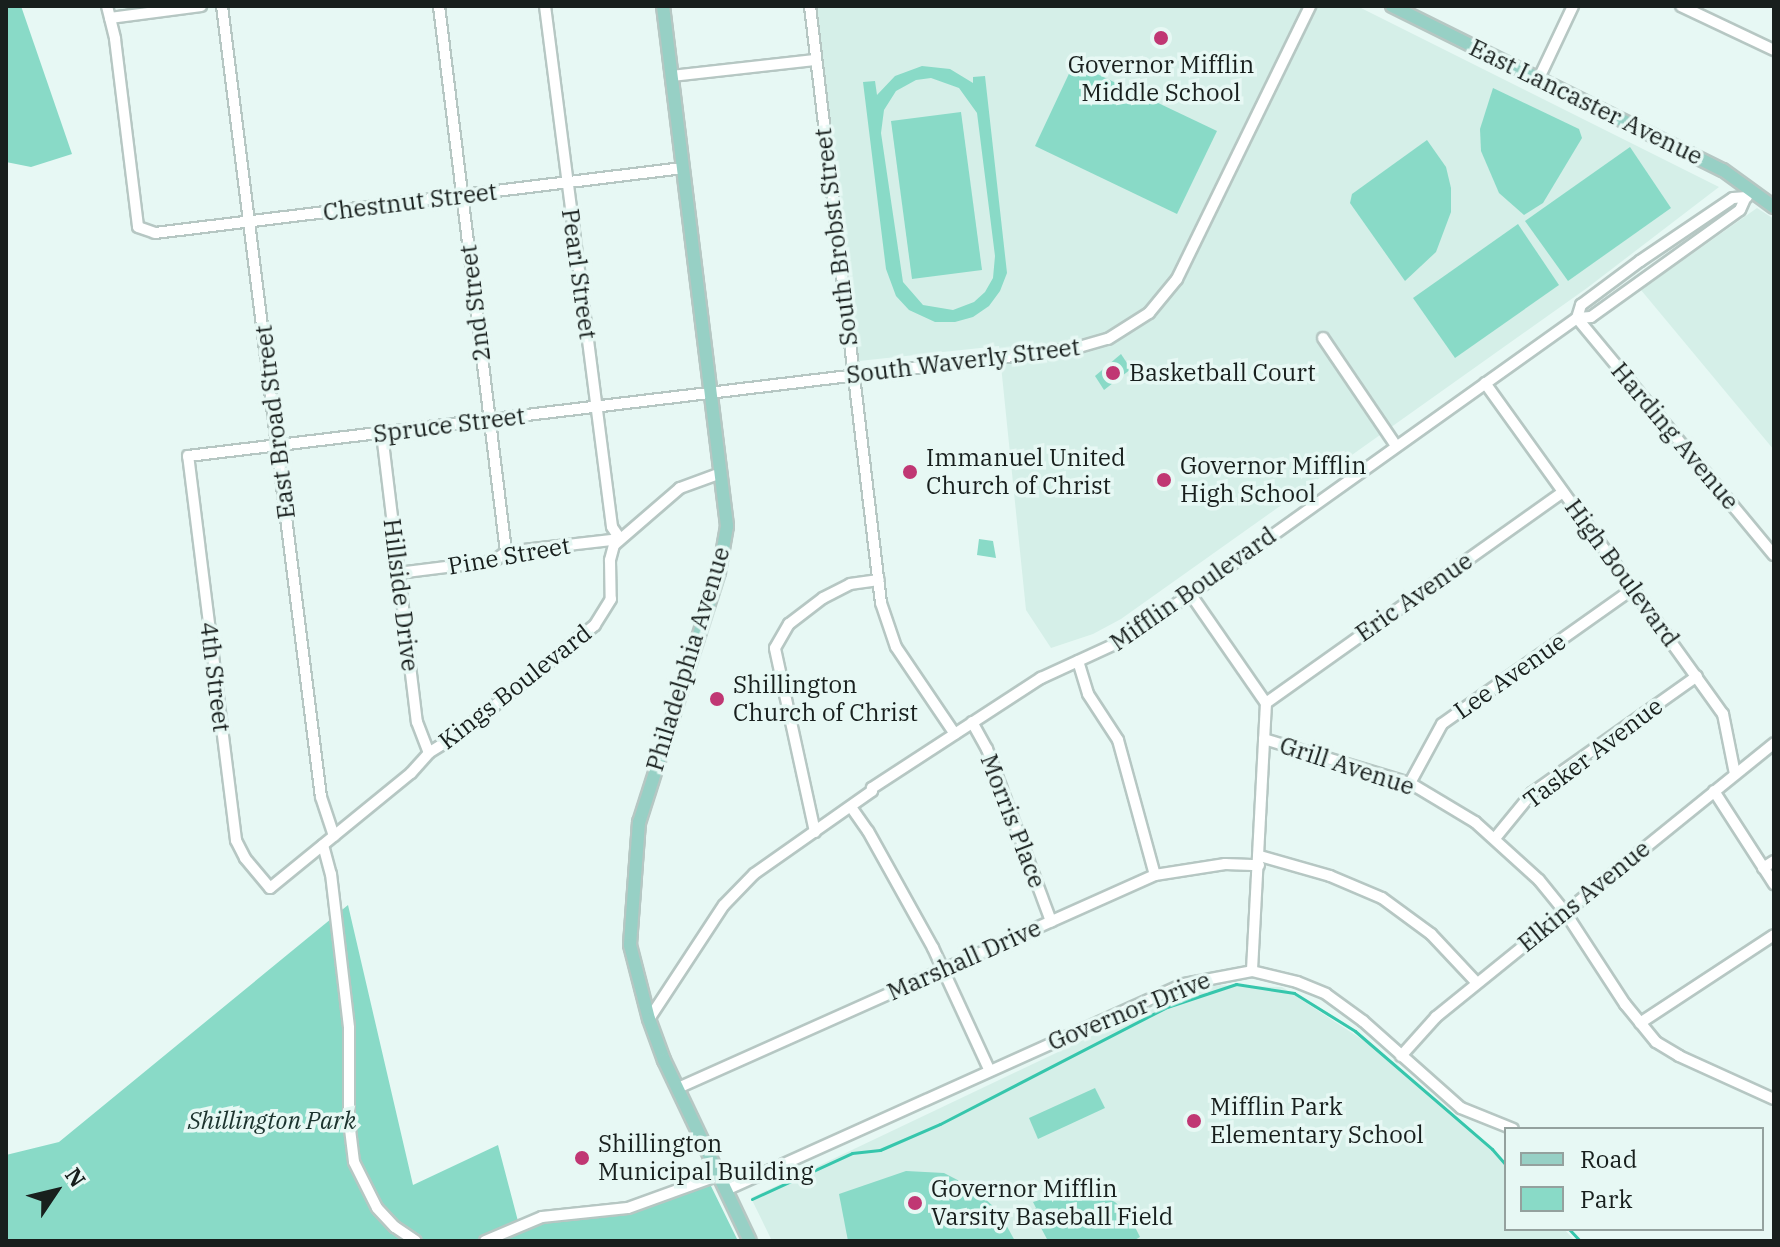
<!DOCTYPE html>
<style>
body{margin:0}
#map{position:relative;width:1780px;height:1247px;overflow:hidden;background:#e7f8f4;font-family:"IBM Plex Serif",serif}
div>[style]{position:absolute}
.built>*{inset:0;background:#d5efe8}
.green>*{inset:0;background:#89dac7}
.stream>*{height:3px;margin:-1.5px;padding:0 1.5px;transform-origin:1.5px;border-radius:1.5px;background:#36c6ac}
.roads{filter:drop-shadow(2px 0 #b6c7c3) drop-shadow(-2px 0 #b6c7c3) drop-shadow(0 2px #b6c7c3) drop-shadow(0 -2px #b6c7c3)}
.minor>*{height:10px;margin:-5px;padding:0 5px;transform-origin:5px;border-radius:5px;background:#fff}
.major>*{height:12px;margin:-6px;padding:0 6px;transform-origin:6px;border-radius:6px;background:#97d0c5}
.dots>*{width:22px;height:22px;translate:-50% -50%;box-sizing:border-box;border:4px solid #e7f8f4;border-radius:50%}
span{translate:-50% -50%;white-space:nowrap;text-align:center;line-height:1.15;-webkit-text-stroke:7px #e7f8f4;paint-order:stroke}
.poi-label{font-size:24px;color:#181f1d}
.left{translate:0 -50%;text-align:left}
.street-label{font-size:24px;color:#181f1d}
.park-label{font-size:24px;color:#1c332e;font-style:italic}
.frame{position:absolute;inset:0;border:8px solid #181f1d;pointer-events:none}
.legend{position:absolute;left:1504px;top:1127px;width:260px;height:104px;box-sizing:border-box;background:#e7f8f4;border:2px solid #94a19e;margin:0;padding:10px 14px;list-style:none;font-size:24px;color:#181f1d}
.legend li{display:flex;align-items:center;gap:16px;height:40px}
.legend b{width:40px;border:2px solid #94a19e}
.north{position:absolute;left:16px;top:1151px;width:80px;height:80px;-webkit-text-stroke:6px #e7f8f4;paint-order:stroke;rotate:55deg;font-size:22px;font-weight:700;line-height:32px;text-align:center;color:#181f1d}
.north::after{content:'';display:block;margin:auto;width:28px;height:36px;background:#181f1d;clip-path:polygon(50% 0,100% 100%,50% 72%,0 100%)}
</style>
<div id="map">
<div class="built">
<i style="clip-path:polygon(814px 6px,1357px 6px,1719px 187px,1587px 288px,1121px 619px,1093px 634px,1051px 648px,1026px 610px,999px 346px,859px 361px)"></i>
<i style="clip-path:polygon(1757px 208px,1774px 219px,1774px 450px,1641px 290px)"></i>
<i style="clip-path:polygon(1210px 985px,1282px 987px,1372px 1046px,1484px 1141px,1506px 1165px,1506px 1229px,1564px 1229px,1575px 1241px,772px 1241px,751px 1198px,1115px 1025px)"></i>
</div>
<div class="green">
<i style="clip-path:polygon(6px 6px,21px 6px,72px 154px,31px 167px,6px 162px)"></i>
<i style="clip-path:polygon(1074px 63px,1217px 131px,1177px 214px,1035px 146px)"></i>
<i style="clip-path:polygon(evenodd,922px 66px,950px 69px,973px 83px,973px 77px,985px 76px,1007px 273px,1000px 291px,989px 306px,973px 317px,955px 322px,935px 322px,909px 310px,896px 296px,886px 269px,863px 82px,875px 81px,877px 95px,895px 76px,922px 66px,931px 78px,959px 88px,977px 113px,995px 256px,993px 278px,985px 292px,974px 302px,953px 310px,923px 305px,903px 282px,881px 133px,884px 110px,896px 91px,916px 80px,931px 78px)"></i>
<i style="clip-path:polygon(1493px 88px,1579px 129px,1582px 138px,1543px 203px,1524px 215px,1499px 193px,1481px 151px,1480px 129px)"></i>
<i style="clip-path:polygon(961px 112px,982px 270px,912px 279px,891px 121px)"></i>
<i style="clip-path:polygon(1427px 140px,1446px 167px,1451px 188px,1451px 212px,1436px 252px,1405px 281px,1350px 203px,1352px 194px)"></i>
<i style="clip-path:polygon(1630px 147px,1671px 208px,1568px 281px,1525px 221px)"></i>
<i style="clip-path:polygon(1518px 224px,1559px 285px,1455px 358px,1413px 298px)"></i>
<i style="clip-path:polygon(1121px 354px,1131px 369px,1104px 390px,1095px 376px)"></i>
<i style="clip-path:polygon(979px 539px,993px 541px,996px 558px,977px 555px)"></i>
<i style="clip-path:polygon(348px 905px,413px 1185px,498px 1145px,519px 1225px,617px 1210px,708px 1180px,738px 1241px,6px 1241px,6px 1155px,59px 1142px)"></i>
<i style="clip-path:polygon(1095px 1088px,1105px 1108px,1038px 1139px,1029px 1118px)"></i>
<i style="clip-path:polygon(906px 1171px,944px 1173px,975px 1189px,999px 1212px,1015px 1241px,848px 1241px,839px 1194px)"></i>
<i style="clip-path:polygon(1075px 1189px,1094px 1192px,1115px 1202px,1129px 1215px,1140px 1237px,1133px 1241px,1048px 1241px,1032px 1211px,1036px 1208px,1033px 1202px)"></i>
</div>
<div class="stream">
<i style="left:752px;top:1199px;width:110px;rotate:-24.7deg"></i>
<i style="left:852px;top:1153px;width:28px;rotate:-6deg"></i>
<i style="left:880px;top:1150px;width:65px;rotate:-23.4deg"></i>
<i style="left:940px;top:1124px;width:255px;rotate:-27.3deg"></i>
<i style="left:1167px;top:1007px;width:73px;rotate:-18.4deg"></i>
<i style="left:1236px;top:984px;width:59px;rotate:8.8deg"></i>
<i style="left:1294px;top:993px;width:72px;rotate:31.9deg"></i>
<i style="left:1355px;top:1031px;width:181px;rotate:40.7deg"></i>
<i style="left:1492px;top:1149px;width:21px;rotate:49deg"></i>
<i style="left:1569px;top:1229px;width:16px;rotate:47deg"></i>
</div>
<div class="roads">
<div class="minor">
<i style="left:107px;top:6px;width:34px;rotate:76deg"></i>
<i style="left:115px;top:39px;width:189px;rotate:83deg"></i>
<i style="left:138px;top:227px;width:18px;rotate:19deg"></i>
<i style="left:155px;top:233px;width:532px;rotate:-7.02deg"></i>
<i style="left:222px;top:6px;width:797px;rotate:82.87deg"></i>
<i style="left:321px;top:797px;width:41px;rotate:71.6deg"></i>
<i style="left:439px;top:6px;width:550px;rotate:83deg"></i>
<i style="left:545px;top:6px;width:525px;rotate:82.67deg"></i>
<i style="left:612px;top:527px;width:14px;rotate:56deg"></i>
<i style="left:810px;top:6px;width:601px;rotate:83.22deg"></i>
<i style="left:881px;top:603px;width:46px;rotate:71.2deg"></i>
<i style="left:896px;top:647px;width:105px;rotate:55.9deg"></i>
<i style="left:1681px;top:6px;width:103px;rotate:25.3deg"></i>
<i style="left:110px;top:18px;width:92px;rotate:-7.5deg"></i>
<i style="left:672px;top:76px;width:143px;rotate:-6.4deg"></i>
<i style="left:1539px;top:78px;width:80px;rotate:-64.7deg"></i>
<i style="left:1577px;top:318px;width:308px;rotate:50.3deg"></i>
<i style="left:1577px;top:318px;width:14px;rotate:-73deg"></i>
<i style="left:1581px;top:305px;width:74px;rotate:-36.7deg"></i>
<i style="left:1640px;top:261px;width:112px;rotate:-34.1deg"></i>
<i style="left:1733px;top:198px;width:14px;rotate:-4deg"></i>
<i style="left:1323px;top:338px;width:130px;rotate:55.9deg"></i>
<i style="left:1485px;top:383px;width:408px;rotate:54.3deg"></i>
<i style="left:1723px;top:714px;width:61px;rotate:78.7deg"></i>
<i style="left:382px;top:434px;width:290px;rotate:83.1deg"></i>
<i style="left:417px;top:722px;width:33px;rotate:69deg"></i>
<i style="left:721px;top:473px;width:44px;rotate:159.9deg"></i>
<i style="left:680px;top:488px;width:87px;rotate:139.2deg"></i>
<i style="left:614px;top:545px;width:16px;rotate:105deg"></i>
<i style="left:610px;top:560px;width:39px;rotate:89deg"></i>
<i style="left:611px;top:599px;width:31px;rotate:122deg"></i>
<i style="left:595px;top:625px;width:174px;rotate:141.3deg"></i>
<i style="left:459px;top:734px;width:36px;rotate:148deg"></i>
<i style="left:429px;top:753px;width:27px;rotate:132deg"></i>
<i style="left:411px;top:773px;width:182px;rotate:140.8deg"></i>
<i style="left:270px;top:888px;width:39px;rotate:-130deg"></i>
<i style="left:245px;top:858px;width:20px;rotate:-117deg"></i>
<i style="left:236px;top:840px;width:387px;rotate:-97.1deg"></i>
<i style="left:188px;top:456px;width:890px;rotate:-6.9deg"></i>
<i style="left:1072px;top:349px;width:37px;rotate:-16deg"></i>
<i style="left:1108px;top:339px;width:49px;rotate:-32.4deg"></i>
<i style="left:1149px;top:313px;width:44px;rotate:-50.5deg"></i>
<i style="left:1177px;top:279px;width:304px;rotate:-64deg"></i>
<i style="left:398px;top:573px;width:97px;rotate:-7.1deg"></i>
<i style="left:494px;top:561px;width:15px;rotate:-37deg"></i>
<i style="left:506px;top:552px;width:115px;rotate:-6.5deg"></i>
<i style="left:1189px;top:592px;width:135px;rotate:55.3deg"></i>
<i style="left:1266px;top:703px;width:268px;rotate:93deg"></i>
<i style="left:1078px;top:661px;width:34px;rotate:73deg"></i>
<i style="left:1088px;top:694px;width:55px;rotate:56.9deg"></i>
<i style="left:1118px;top:740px;width:140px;rotate:74.7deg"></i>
<i style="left:1266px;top:703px;width:364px;rotate:-35.4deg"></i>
<i style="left:972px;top:722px;width:31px;rotate:61deg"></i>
<i style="left:987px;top:749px;width:184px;rotate:69.6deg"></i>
<i style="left:1264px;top:739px;width:152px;rotate:16.8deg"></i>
<i style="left:1410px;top:783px;width:76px;rotate:31deg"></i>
<i style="left:1475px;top:822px;width:86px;rotate:42.2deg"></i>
<i style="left:1539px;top:880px;width:41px;rotate:50.9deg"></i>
<i style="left:1565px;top:912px;width:110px;rotate:56.9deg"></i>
<i style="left:1625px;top:1004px;width:49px;rotate:50.8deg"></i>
<i style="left:1656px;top:1042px;width:27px;rotate:31deg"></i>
<i style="left:1679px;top:1056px;width:104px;rotate:24.4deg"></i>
<i style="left:1410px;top:783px;width:67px;rotate:-61.5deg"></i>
<i style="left:1442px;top:724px;width:234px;rotate:-35.3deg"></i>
<i style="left:1714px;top:791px;width:111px;rotate:57.2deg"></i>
<i style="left:851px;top:807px;width:29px;rotate:55deg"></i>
<i style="left:868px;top:831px;width:134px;rotate:60.9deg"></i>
<i style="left:933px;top:948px;width:133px;rotate:65.2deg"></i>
<i style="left:815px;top:832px;width:188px;rotate:-102.3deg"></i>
<i style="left:775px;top:648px;width:28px;rotate:-60deg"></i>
<i style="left:789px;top:624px;width:43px;rotate:-37.4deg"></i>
<i style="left:823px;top:598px;width:30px;rotate:-27deg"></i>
<i style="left:850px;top:584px;width:29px;rotate:-8deg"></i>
<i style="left:1496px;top:837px;width:57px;rotate:-50.7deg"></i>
<i style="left:1532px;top:793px;width:202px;rotate:-35.3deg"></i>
<i style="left:323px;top:845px;width:30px;rotate:75deg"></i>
<i style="left:331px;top:874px;width:155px;rotate:83.3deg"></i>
<i style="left:349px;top:1028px;width:93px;rotate:90deg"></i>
<i style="left:349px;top:1121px;width:41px;rotate:83deg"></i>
<i style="left:354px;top:1162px;width:51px;rotate:63.4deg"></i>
<i style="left:377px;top:1208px;width:26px;rotate:47deg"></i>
<i style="left:395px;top:1227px;width:25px;rotate:34deg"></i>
<i style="left:1260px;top:856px;width:73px;rotate:15.9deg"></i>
<i style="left:1330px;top:876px;width:56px;rotate:22.9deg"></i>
<i style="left:1382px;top:898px;width:61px;rotate:36.3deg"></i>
<i style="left:1431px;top:934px;width:67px;rotate:46.8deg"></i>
<i style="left:1763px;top:868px;width:13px;rotate:-32deg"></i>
<i style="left:649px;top:1019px;width:136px;rotate:-56.7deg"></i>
<i style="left:724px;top:905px;width:43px;rotate:-45.9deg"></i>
<i style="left:754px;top:874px;width:144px;rotate:-35.1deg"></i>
<i style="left:872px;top:791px;width:3px;rotate:-90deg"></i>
<i style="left:872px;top:788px;width:202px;rotate:-33.1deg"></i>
<i style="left:1041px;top:678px;width:98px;rotate:-24.7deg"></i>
<i style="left:1130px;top:637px;width:549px;rotate:-35.51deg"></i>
<i style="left:1577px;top:318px;width:14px;rotate:-4deg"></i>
<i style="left:1591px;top:317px;width:183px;rotate:-35.7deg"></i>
<i style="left:1740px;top:210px;width:12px;rotate:-66deg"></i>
<i style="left:1640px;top:1023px;width:160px;rotate:-33.3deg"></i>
<i style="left:1401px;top:1056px;width:52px;rotate:-48.1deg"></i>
<i style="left:1436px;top:1017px;width:435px;rotate:-39deg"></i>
<i style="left:678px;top:1088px;width:522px;rotate:-24.06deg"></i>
<i style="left:1155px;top:875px;width:71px;rotate:-8.9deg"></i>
<i style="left:1225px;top:864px;width:34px;rotate:2deg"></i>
<i style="left:726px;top:1190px;width:502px;rotate:-24.22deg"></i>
<i style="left:1184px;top:984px;width:69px;rotate:-10.8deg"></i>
<i style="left:1252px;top:971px;width:46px;rotate:13.7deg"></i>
<i style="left:1297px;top:982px;width:31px;rotate:22deg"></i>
<i style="left:1326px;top:994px;width:46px;rotate:36.1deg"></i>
<i style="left:1363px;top:1021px;width:131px;rotate:41.6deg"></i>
<i style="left:1461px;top:1108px;width:56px;rotate:22deg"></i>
<i style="left:485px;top:1241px;width:62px;rotate:-22.8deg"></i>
<i style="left:542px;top:1217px;width:86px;rotate:-6deg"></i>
<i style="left:628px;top:1208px;width:97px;rotate:-19.9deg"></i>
</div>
<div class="major">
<i style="left:663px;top:6px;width:524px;rotate:82.98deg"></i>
<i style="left:727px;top:526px;width:47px;rotate:99.9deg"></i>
<i style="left:719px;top:572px;width:262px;rotate:107.7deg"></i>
<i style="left:639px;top:822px;width:123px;rotate:94.2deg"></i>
<i style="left:630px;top:945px;width:76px;rotate:75.6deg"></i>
<i style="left:649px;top:1019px;width:44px;rotate:69.9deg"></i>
<i style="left:664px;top:1060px;width:200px;rotate:64.6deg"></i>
<i style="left:1392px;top:6px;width:369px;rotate:26.4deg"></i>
<i style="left:1723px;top:170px;width:63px;rotate:36deg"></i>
</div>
</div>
<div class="dots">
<i style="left:1161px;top:38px;background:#c03773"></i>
<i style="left:1113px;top:373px;background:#c03773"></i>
<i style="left:910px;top:472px;background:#c03773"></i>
<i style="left:1164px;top:480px;background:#c03773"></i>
<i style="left:717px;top:699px;background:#c03773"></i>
<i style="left:1194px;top:1121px;background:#c03773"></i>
<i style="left:582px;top:1158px;background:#c03773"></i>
<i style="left:915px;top:1203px;background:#c03773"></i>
</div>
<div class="poi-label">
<span style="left:1161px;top:79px">Governor Mifflin<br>Middle School</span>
<span class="left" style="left:1129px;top:373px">Basketball Court</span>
<span class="left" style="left:926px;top:472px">Immanuel United<br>Church of Christ</span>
<span class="left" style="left:1180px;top:480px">Governor Mifflin<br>High School</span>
<span class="left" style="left:733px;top:699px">Shillington<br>Church of Christ</span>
<span class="left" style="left:1210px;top:1121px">Mifflin Park<br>Elementary School</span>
<span class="left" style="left:598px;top:1158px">Shillington<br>Municipal Building</span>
<span class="left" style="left:931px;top:1203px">Governor Mifflin<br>Varsity Baseball Field</span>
</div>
<div class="street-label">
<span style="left:1586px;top:102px;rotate:26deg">East Lancaster Avenue</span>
<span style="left:410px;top:202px;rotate:-7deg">Chestnut Street</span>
<span style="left:836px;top:237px;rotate:-97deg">South Brobst Street</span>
<span style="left:579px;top:274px;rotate:82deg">Pearl Street</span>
<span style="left:475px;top:303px;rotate:-97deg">2nd Street</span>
<span style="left:963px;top:361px;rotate:-7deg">South Waverly Street</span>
<span style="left:275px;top:422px;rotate:-97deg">East Broad Street</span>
<span style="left:449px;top:425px;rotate:-7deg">Spruce Street</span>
<span style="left:1675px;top:436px;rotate:50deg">Harding Avenue</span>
<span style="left:509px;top:556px;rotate:-10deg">Pine Street</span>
<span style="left:1622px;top:573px;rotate:54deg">High Boulevard</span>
<span style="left:1193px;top:589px;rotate:-35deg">Mifflin Boulevard</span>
<span style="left:401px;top:595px;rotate:83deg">Hillside Drive</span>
<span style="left:1414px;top:597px;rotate:-35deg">Eric Avenue</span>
<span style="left:688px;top:659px;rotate:-73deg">Philadelphia Avenue</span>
<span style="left:1510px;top:676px;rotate:-35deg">Lee Avenue</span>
<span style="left:215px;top:677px;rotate:83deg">4th Street</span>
<span style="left:515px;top:687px;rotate:-38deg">Kings Boulevard</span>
<span style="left:1593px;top:753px;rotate:-37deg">Tasker Avenue</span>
<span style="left:1347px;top:766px;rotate:18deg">Grill Avenue</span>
<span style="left:1013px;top:821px;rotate:69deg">Morris Place</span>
<span style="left:1584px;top:896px;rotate:-39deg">Elkins Avenue</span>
<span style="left:964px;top:960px;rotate:-24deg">Marshall Drive</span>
<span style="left:1129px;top:1011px;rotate:-22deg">Governor Drive</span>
</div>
<div class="park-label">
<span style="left:272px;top:1121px">Shillington Park</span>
</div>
<div class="frame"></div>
<ul class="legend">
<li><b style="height:10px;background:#97d0c5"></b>Road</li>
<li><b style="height:22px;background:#89dac7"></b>Park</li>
</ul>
<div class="north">N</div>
</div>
